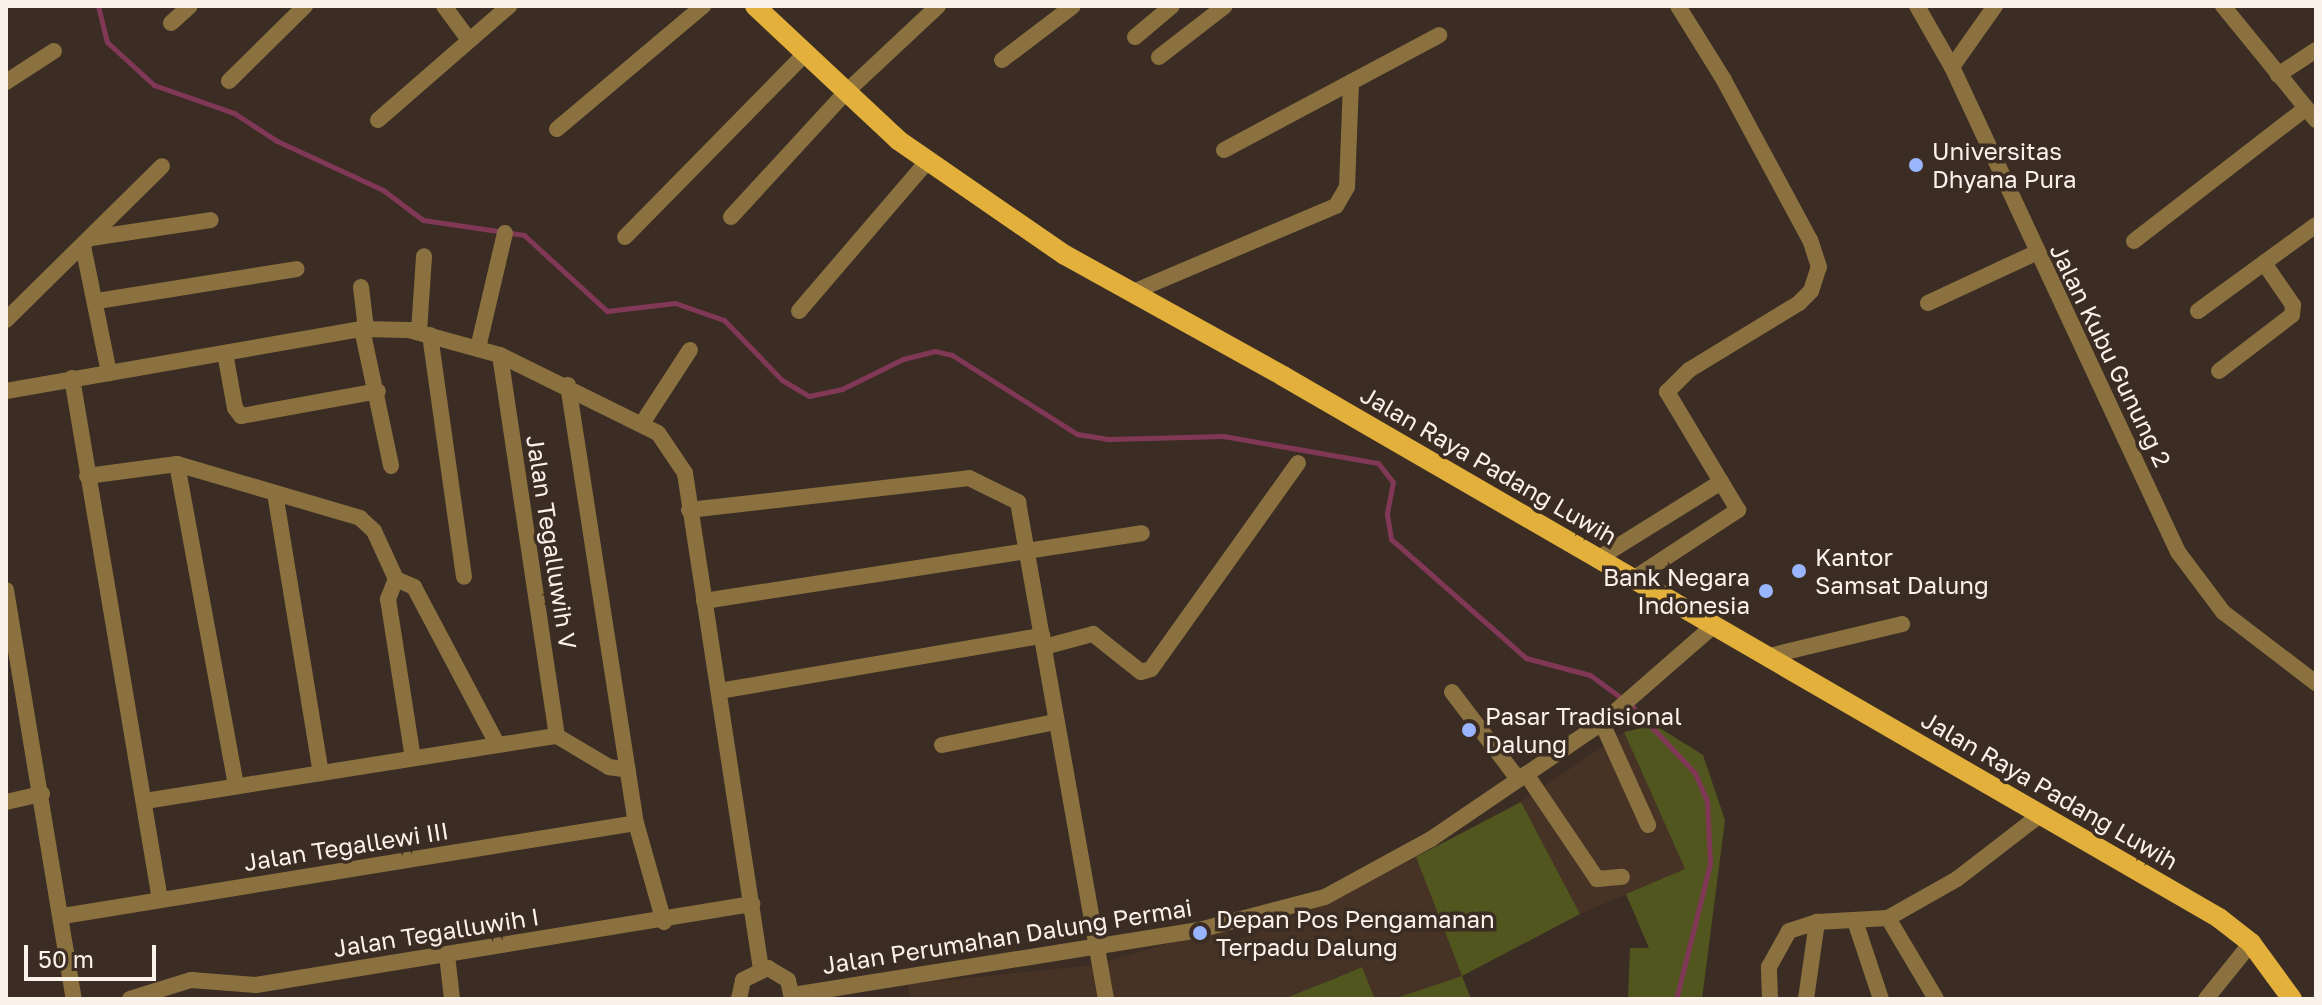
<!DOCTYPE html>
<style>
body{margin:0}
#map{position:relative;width:2322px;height:1005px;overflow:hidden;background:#3b2d23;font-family:"Golos Text",sans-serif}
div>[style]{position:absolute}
.built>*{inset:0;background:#473325}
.green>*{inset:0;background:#51561f}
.stream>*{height:5px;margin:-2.5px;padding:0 2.5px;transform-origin:2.5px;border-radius:2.5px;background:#813857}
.minor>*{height:16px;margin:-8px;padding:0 8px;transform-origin:8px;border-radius:8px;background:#8a713f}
.major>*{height:20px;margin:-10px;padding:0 10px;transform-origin:10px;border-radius:10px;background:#e3b13b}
.dots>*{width:22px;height:22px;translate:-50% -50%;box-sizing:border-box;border:4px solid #3b2d23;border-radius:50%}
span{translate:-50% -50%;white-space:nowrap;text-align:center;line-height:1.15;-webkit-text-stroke:7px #3b2d23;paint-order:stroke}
.poi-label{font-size:24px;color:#fcf2ec}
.left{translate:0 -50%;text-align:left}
.right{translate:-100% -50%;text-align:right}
.street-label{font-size:24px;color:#fcf2ec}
.frame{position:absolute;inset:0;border:8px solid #fcf2ec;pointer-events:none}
.scale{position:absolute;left:24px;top:945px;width:132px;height:36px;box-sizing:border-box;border:4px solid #fcf2ec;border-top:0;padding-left:10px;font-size:24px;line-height:28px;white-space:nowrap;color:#fcf2ec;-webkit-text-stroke:6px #3b2d23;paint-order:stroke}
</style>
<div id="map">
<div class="built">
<i style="clip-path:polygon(1624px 732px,1685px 869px,1580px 914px,1521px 802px)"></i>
<i style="clip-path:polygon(1416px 857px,1462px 976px,1393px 999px,1375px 999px,1362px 967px,1283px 999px,910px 999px,908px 984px,1094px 965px,1226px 927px,1231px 943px,1342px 896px)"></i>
</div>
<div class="green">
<i style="clip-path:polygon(1655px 725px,1703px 755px,1725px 820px,1702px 999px,1628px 999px,1630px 948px,1649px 948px,1626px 894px,1685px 869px,1624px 732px)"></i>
<i style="clip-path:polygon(1521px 802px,1580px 914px,1462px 976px,1471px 999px,1393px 999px,1462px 976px,1416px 857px)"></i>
<i style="clip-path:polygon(1362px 967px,1375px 999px,1283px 999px,1336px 978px)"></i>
</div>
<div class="stream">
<i style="left:98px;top:6px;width:37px;rotate:76deg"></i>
<i style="left:107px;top:42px;width:64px;rotate:42.5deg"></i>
<i style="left:154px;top:85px;width:85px;rotate:19.3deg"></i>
<i style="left:234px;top:113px;width:51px;rotate:33.1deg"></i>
<i style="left:277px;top:141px;width:117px;rotate:24.8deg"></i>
<i style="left:383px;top:190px;width:50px;rotate:36.9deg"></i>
<i style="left:423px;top:220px;width:102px;rotate:8.4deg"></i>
<i style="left:524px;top:235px;width:113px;rotate:42.5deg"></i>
<i style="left:607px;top:311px;width:68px;rotate:-6.7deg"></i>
<i style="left:675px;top:303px;width:52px;rotate:19.1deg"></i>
<i style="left:724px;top:320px;width:83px;rotate:46deg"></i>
<i style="left:782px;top:380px;width:31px;rotate:31deg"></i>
<i style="left:809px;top:396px;width:34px;rotate:-12deg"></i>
<i style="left:842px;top:389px;width:68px;rotate:-26.2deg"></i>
<i style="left:903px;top:359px;width:33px;rotate:-14deg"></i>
<i style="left:935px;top:351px;width:17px;rotate:13deg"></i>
<i style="left:952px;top:355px;width:148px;rotate:32.3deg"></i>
<i style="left:1077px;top:434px;width:33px;rotate:9deg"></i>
<i style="left:1110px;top:439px;width:113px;rotate:-1.5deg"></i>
<i style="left:1223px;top:436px;width:157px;rotate:9.9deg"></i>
<i style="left:1378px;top:463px;width:24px;rotate:52deg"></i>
<i style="left:1393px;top:482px;width:33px;rotate:101deg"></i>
<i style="left:1387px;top:514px;width:25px;rotate:81deg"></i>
<i style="left:1391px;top:539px;width:180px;rotate:41.4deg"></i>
<i style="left:1526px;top:658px;width:66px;rotate:14.9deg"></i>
<i style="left:1590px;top:675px;width:52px;rotate:36.4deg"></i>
<i style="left:1632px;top:706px;width:92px;rotate:46.8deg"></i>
<i style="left:1695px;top:773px;width:30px;rotate:67deg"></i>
<i style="left:1707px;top:801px;width:63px;rotate:87.3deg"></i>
<i style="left:1710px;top:864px;width:139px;rotate:104.1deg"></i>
</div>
<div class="minor">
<i style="left:444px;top:6px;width:42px;rotate:53.7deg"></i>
<i style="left:1917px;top:6px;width:70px;rotate:60.2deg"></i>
<i style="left:1952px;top:67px;width:535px;rotate:65.02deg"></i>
<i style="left:2178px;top:552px;width:75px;rotate:53.1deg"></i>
<i style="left:2223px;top:612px;width:117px;rotate:37.4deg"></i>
<i style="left:2223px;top:6px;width:147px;rotate:50.8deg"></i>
<i style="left:171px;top:23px;width:25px;rotate:-42deg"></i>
<i style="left:1135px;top:37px;width:48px;rotate:-40deg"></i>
<i style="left:1159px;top:57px;width:83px;rotate:-37.7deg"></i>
<i style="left:1002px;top:60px;width:89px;rotate:-37.3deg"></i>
<i style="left:1952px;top:67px;width:75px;rotate:-54.8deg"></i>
<i style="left:2278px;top:75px;width:45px;rotate:-33.3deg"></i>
<i style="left:229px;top:81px;width:107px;rotate:-44.6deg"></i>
<i style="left:6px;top:82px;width:57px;rotate:-32.9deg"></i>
<i style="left:378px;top:120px;width:174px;rotate:-41deg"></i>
<i style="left:557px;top:129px;width:191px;rotate:-40.1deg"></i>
<i style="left:1224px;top:150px;width:244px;rotate:-28.1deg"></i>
<i style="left:731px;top:217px;width:167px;rotate:-47.4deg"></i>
<i style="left:844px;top:94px;width:129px;rotate:-43.1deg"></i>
<i style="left:625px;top:237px;width:255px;rotate:-45.5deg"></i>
<i style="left:91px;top:238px;width:121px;rotate:-8.5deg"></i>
<i style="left:2134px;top:241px;width:217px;rotate:-37.7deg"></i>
<i style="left:83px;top:246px;width:130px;rotate:78.4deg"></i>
<i style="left:361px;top:287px;width:42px;rotate:83.2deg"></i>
<i style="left:1133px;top:292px;width:220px;rotate:-23deg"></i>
<i style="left:1336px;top:206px;width:22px;rotate:-60deg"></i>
<i style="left:1347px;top:187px;width:105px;rotate:-87.8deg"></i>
<i style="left:97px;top:301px;width:202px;rotate:-9.1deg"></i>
<i style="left:1928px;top:303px;width:118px;rotate:-25deg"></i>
<i style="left:799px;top:311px;width:195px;rotate:-49.4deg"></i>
<i style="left:2198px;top:311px;width:146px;rotate:-36.1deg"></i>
<i style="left:6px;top:320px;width:219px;rotate:-44.6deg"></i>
<i style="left:362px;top:329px;width:140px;rotate:78deg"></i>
<i style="left:419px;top:332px;width:76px;rotate:-86.2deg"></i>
<i style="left:430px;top:335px;width:244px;rotate:82deg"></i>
<i style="left:478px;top:348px;width:118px;rotate:-76.8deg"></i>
<i style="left:225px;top:353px;width:56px;rotate:79.7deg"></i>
<i style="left:235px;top:408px;width:10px;rotate:53deg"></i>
<i style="left:241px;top:416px;width:139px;rotate:-10.3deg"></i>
<i style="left:500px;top:355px;width:385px;rotate:81.5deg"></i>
<i style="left:2219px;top:371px;width:92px;rotate:-37.5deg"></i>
<i style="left:2292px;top:315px;width:10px;rotate:-84deg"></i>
<i style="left:2293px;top:305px;width:51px;rotate:-124.6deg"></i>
<i style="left:72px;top:378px;width:529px;rotate:80.43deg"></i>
<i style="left:568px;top:385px;width:443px;rotate:81.2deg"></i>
<i style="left:636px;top:823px;width:103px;rotate:74.2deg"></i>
<i style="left:6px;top:391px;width:361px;rotate:-9.9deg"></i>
<i style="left:362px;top:329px;width:47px;rotate:1.2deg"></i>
<i style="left:409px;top:330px;width:94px;rotate:15.4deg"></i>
<i style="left:500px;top:355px;width:176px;rotate:26.3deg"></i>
<i style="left:658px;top:433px;width:48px;rotate:56deg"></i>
<i style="left:685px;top:473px;width:502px;rotate:81.29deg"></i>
<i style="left:643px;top:422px;width:86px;rotate:-56.9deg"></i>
<i style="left:177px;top:464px;width:327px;rotate:79.6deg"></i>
<i style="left:87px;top:476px;width:91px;rotate:-7.6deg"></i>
<i style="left:177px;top:464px;width:191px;rotate:16.4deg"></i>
<i style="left:360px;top:518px;width:19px;rotate:43deg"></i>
<i style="left:374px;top:531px;width:53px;rotate:65.4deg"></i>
<i style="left:275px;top:493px;width:284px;rotate:80.7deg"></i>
<i style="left:689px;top:510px;width:282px;rotate:-6.5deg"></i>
<i style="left:969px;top:478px;width:55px;rotate:26.1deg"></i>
<i style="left:1018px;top:502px;width:505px;rotate:79.96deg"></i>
<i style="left:1599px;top:558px;width:144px;rotate:-31.9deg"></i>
<i style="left:396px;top:579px;width:20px;rotate:24deg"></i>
<i style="left:414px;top:587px;width:178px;rotate:62.1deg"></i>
<i style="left:396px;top:579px;width:22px;rotate:112deg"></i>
<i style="left:388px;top:599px;width:161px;rotate:81.1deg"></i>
<i style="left:1633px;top:579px;width:126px;rotate:-33.3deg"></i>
<i style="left:1738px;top:510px;width:138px;rotate:-121deg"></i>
<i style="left:1667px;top:392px;width:31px;rotate:-45deg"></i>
<i style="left:1689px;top:370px;width:129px;rotate:-31.3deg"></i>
<i style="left:1799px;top:303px;width:17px;rotate:-45deg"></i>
<i style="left:1811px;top:291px;width:25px;rotate:-72deg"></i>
<i style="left:1819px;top:267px;width:28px;rotate:-108deg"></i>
<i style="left:1810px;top:240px;width:182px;rotate:-118.3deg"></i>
<i style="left:1724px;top:80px;width:87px;rotate:-121.9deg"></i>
<i style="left:6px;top:590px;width:415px;rotate:80.6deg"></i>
<i style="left:704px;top:601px;width:443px;rotate:-8.8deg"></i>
<i style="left:1044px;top:647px;width:51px;rotate:-14.9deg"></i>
<i style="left:1093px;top:634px;width:61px;rotate:38.4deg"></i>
<i style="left:1141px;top:672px;width:10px;rotate:-17deg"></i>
<i style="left:1151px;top:669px;width:253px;rotate:-54.5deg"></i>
<i style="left:1769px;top:656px;width:137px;rotate:-13.5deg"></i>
<i style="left:719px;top:691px;width:328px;rotate:-9.7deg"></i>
<i style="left:1452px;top:692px;width:109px;rotate:52.8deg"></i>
<i style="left:1602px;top:723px;width:112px;rotate:65.7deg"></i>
<i style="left:942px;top:745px;width:115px;rotate:-11.5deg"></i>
<i style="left:1526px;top:774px;width:127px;rotate:55.9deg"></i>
<i style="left:1597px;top:879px;width:25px;rotate:-5deg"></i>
<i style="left:145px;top:801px;width:417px;rotate:-9deg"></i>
<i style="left:557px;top:736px;width:61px;rotate:30.8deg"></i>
<i style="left:609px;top:767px;width:19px;rotate:9deg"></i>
<i style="left:6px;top:802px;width:37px;rotate:-13deg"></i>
<i style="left:63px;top:916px;width:580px;rotate:-9.22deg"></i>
<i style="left:1888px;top:918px;width:94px;rotate:59.3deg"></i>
<i style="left:1856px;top:924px;width:79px;rotate:71.6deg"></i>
<i style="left:447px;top:955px;width:44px;rotate:83.5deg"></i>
<i style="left:793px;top:995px;width:411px;rotate:-9.1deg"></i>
<i style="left:1199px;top:930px;width:130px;rotate:-14.7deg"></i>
<i style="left:1325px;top:897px;width:121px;rotate:-28.7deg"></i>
<i style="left:1431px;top:839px;width:207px;rotate:-34.2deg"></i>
<i style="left:1602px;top:723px;width:147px;rotate:-41.1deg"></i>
<i style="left:130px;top:999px;width:64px;rotate:-17.3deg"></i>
<i style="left:191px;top:980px;width:65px;rotate:4.4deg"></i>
<i style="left:256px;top:985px;width:503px;rotate:-9.27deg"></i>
<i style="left:739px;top:999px;width:19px;rotate:-78deg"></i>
<i style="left:743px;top:980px;width:28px;rotate:-26deg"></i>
<i style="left:768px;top:968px;width:23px;rotate:31deg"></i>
<i style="left:788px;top:980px;width:19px;rotate:78deg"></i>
<i style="left:1770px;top:999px;width:32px;rotate:-92deg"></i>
<i style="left:1769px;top:967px;width:41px;rotate:-60.9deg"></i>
<i style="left:1789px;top:931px;width:29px;rotate:-18deg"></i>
<i style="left:1817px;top:922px;width:71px;rotate:-3.2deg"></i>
<i style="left:1888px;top:918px;width:79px;rotate:-29.5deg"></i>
<i style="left:1957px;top:879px;width:106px;rotate:-37.7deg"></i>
<i style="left:1806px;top:999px;width:78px;rotate:-81.9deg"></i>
<i style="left:2206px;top:999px;width:72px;rotate:-51.2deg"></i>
</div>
<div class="major">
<i style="left:755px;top:6px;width:196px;rotate:43.1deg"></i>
<i style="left:898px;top:140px;width:203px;rotate:34.6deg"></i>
<i style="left:1065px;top:255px;width:249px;rotate:29deg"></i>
<i style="left:1283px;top:376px;width:1082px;rotate:30.07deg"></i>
<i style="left:2219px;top:918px;width:41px;rotate:38deg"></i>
<i style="left:2251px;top:943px;width:69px;rotate:53.8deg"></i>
</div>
<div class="dots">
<i style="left:1916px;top:165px;background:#98b5fd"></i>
<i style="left:1799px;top:571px;background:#98b5fd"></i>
<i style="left:1766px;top:591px;background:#98b5fd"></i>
<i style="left:1469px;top:730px;background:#98b5fd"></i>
<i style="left:1200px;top:933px;background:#98b5fd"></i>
</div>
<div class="poi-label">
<span class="left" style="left:1932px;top:165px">Universitas<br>Dhyana Pura</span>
<span class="left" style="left:1815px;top:571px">Kantor<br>Samsat Dalung</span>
<span class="right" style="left:1750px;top:591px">Bank Negara<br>Indonesia</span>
<span class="left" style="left:1485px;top:730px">Pasar Tradisional<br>Dalung</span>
<span class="left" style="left:1216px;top:933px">Depan Pos Pengamanan<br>Terpadu Dalung</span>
</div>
<div class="street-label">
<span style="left:2111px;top:355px;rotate:64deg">Jalan Kubu Gunung 2</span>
<span style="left:1489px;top:465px;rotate:30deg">Jalan Raya Padang Luwih</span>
<span style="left:552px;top:542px;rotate:81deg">Jalan Tegalluwih V</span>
<span style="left:2050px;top:790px;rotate:30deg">Jalan Raya Padang Luwih</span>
<span style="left:346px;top:846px;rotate:-9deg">Jalan Tegallewi III</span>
<span style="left:436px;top:932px;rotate:-9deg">Jalan Tegalluwih I</span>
<span style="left:1007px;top:936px;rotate:-9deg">Jalan Perumahan Dalung Permai</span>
</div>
<div class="frame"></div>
<div class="scale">50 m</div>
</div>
